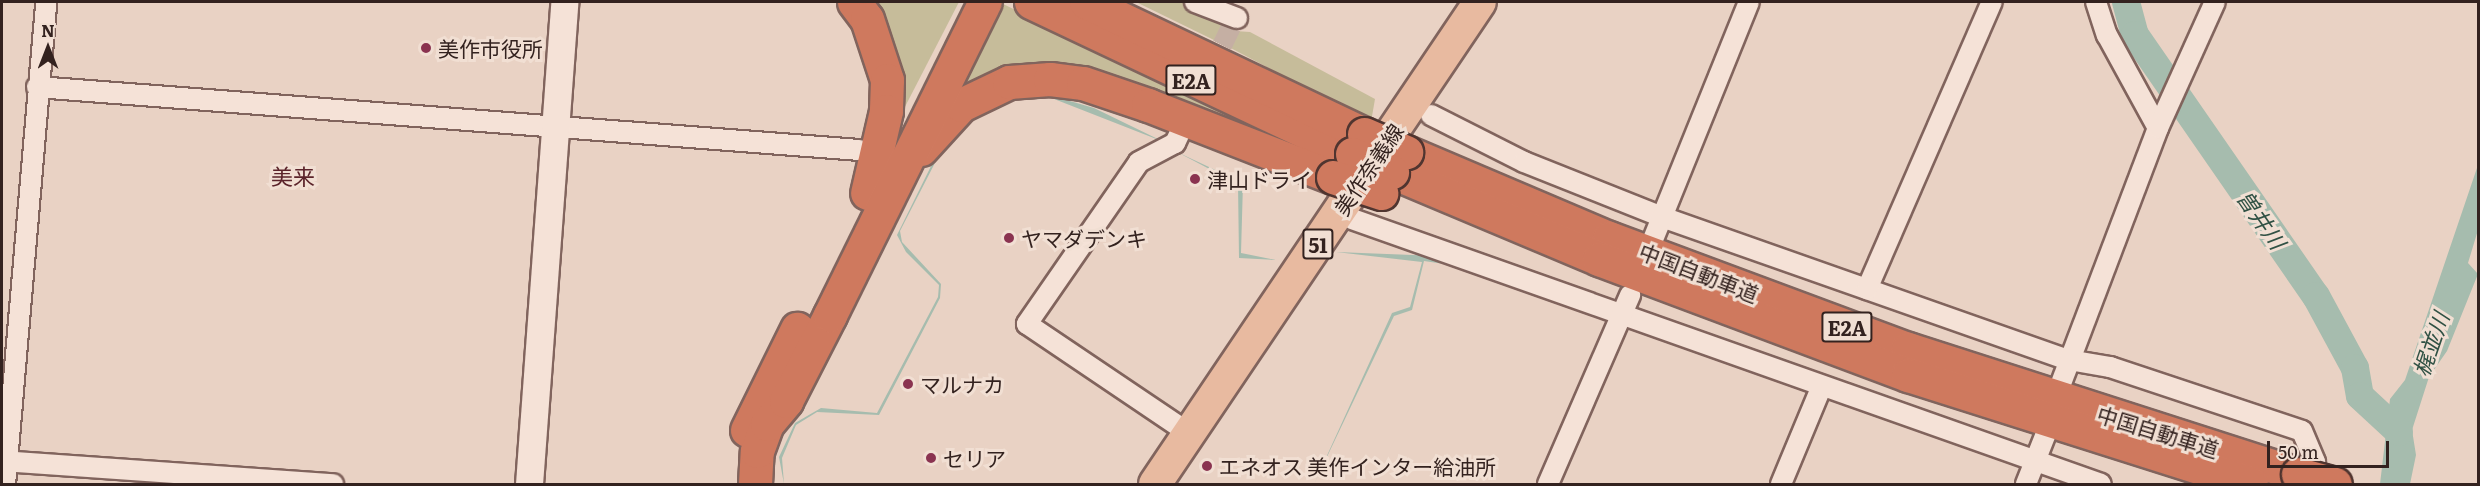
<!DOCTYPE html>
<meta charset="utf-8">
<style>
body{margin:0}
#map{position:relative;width:2480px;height:486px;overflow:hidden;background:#e9d2c4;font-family:Literata,"Noto Sans JP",serif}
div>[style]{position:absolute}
.green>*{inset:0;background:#c6bc9a}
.water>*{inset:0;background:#a6bcae}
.river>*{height:28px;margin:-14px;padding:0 14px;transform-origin:14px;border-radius:14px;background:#a6bcae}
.street-tunnel>*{height:20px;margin-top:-10px;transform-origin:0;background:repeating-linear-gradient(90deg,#c5afa3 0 20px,transparent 0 30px)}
.roads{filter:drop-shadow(2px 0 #81645d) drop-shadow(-2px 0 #81645d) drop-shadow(0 2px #81645d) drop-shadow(0 -2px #81645d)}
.street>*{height:20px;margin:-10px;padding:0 10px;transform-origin:10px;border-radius:10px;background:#f5e2d7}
.secondary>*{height:27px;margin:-13.5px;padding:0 13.5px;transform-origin:13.5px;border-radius:13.5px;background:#f5e2d7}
.primary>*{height:32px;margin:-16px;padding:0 16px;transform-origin:16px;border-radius:16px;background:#e8baa0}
.highway>*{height:33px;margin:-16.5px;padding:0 16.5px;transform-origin:16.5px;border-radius:16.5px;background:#cf795e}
.bridges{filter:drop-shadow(2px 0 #503530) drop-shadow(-2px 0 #503530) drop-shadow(0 2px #503530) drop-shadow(0 -2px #503530)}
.highway-bridge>*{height:33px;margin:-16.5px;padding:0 16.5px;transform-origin:16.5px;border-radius:16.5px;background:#cf795e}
.dots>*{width:16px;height:16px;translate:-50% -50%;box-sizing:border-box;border:3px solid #f1dfd3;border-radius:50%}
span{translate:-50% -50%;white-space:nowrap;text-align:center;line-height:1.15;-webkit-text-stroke:6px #f1dfd3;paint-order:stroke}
.shield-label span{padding:2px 4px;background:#f1dfd3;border:2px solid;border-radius:4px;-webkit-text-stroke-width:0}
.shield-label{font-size:20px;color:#33221f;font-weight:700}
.poi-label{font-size:21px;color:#33221f}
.left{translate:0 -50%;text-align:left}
.street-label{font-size:21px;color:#33221f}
.neighbourhood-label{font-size:22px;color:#5b232a}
.water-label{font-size:22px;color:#305144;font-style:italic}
.frame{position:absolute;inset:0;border:3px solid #33221f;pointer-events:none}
.north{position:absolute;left:18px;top:18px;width:60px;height:60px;-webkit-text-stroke:4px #f1dfd3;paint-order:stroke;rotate:0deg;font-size:16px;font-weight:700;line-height:24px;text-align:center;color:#33221f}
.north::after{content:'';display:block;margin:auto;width:21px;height:27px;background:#33221f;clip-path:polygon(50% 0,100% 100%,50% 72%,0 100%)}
.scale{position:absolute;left:2267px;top:441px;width:122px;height:27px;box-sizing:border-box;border:3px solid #33221f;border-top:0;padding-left:8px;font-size:18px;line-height:21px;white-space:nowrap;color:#33221f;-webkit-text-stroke:4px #f1dfd3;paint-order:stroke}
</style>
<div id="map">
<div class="green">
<i style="clip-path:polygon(864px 2px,959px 2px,892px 132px)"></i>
<i style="clip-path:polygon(999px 2px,1221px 109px,1314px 152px,1090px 78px,949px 106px)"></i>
<i style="clip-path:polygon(1136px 2px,1185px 2px,1222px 17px,1225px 25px,1218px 42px)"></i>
<i style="clip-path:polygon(1235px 31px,1250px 32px,1375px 99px,1371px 122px,1225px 45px)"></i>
</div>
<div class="water">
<i style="clip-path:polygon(1049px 95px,1094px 108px,1164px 142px,1049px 97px,1009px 99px,971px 116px,938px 157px,900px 231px,902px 242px,941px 284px,940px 298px,879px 415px,817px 412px,796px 425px,782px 458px,784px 484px,779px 457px,795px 423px,821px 408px,877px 413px,938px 297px,939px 285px,906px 252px,897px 235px,936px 156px,959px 124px,985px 105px,1008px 96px)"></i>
<i style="clip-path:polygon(1177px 152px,1243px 183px,1241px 253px,1276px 260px,1239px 258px,1238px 184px)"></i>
<i style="clip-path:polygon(2478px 165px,2478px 230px,2468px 263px,2478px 274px,2447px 351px,2429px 377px,2412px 430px,2416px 455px,2410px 484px,2380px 484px,2390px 399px,2405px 380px)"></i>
<i style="clip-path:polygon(1336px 252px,1438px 256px,1810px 390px,1458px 266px,1424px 261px,1412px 310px,1394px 316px,1314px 484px,1392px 313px,1410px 307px,1422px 262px)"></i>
</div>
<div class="river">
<i style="left:2126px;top:2px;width:34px;rotate:75deg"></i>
<i style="left:2135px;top:35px;width:318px;rotate:55.3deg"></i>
<i style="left:2316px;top:296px;width:82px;rotate:61.6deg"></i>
<i style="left:2355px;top:368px;width:28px;rotate:80deg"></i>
<i style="left:2360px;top:396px;width:53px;rotate:42.7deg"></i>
</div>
<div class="street-tunnel">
<i style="left:1183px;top:126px;width:112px;rotate:-64.1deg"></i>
</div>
<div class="roads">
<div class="street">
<i style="left:1195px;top:2px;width:45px;rotate:20.9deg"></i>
<i style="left:2096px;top:2px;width:35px;rotate:72deg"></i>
<i style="left:2107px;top:35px;width:106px;rotate:61.3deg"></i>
<i style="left:37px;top:87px;width:824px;rotate:4.38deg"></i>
<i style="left:1431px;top:115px;width:104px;rotate:26.8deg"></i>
<i style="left:1524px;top:162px;width:149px;rotate:21.7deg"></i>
<i style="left:1662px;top:217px;width:431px;rotate:19.4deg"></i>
<i style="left:2069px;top:360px;width:42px;rotate:9.7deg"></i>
<i style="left:2110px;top:367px;width:202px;rotate:18.4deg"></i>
<i style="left:2302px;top:431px;width:34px;rotate:67deg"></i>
<i style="left:2315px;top:462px;width:23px;rotate:103deg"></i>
<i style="left:1183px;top:126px;width:19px;rotate:115deg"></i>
<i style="left:1175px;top:143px;width:41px;rotate:152.2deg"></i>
<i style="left:1139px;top:162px;width:197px;rotate:124.7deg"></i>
<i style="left:1027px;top:324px;width:197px;rotate:34deg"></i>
<i style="left:1352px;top:219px;width:794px;rotate:19.48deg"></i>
<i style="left:1654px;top:237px;width:253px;rotate:-68deg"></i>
<i style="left:1867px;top:289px;width:313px;rotate:-66.5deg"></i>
<i style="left:2060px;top:386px;width:276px;rotate:-69.2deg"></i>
<i style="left:2158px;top:128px;width:138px;rotate:-65.7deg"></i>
<i style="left:2px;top:461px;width:332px;rotate:4deg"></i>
<i style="left:5px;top:484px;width:484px;rotate:-85.1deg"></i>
<i style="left:1548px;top:484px;width:206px;rotate:-66.5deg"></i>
<i style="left:1781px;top:484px;width:104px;rotate:-67.4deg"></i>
<i style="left:2026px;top:484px;width:52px;rotate:-68.4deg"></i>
</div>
<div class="secondary">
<i style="left:529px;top:484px;width:483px;rotate:-85.8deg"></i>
</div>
<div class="primary">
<i style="left:1155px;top:484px;width:581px;rotate:-56.01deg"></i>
</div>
<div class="highway">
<i style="left:854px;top:2px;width:21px;rotate:53deg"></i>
<i style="left:867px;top:19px;width:64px;rotate:71.8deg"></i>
<i style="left:887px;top:80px;width:31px;rotate:92deg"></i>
<i style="left:886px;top:111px;width:84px;rotate:103deg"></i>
<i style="left:1031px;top:2px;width:355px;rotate:25.3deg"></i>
<i style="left:1086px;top:2px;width:308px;rotate:25.4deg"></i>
<i style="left:921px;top:149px;width:59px;rotate:-47.7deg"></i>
<i style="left:961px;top:105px;width:53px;rotate:-25.6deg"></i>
<i style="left:1009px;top:82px;width:41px;rotate:-4.2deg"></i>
<i style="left:1050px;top:79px;width:33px;rotate:7deg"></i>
<i style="left:1083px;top:83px;width:69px;rotate:18.7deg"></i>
<i style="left:1148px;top:105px;width:199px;rotate:21.3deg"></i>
<i style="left:1406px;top:152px;width:220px;rotate:23deg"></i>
<i style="left:1609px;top:238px;width:319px;rotate:20.4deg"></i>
<i style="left:1908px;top:349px;width:410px;rotate:17.8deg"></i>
<i style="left:1392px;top:172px;width:225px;rotate:22.8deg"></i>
<i style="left:1599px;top:259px;width:330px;rotate:20.6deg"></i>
<i style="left:1908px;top:375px;width:360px;rotate:17.6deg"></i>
<i style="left:747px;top:430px;width:113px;rotate:-63.7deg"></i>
<i style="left:755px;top:484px;width:33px;rotate:-87deg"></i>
<i style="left:757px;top:451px;width:29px;rotate:-70deg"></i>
<i style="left:767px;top:424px;width:30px;rotate:-50deg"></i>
<i style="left:786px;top:401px;width:97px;rotate:-62.9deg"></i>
<i style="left:830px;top:315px;width:349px;rotate:-63.7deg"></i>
</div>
</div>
<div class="bridges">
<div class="highway-bridge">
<i style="left:1364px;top:134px;width:46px;rotate:23.2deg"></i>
<i style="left:1352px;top:154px;width:44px;rotate:24.2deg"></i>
<i style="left:1333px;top:177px;width:51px;rotate:18.4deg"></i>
<i style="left:2298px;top:474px;width:38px;rotate:15deg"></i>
</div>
</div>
<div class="dots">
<i style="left:426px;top:48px;background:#8a3350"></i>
<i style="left:1195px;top:179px;background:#8a3350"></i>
<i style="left:1009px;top:238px;background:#8a3350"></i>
<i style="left:908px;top:384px;background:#8a3350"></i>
<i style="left:931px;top:458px;background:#8a3350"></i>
<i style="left:1207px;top:466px;background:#8a3350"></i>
</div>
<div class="shield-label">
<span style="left:1191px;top:80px">E2A</span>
<span style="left:1318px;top:244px">51</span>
<span style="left:1847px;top:327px">E2A</span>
</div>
<div class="poi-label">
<span class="left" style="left:438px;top:48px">美作市役所</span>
<span class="left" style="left:1207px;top:179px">津山ドライ</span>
<span class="left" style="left:1021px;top:238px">ヤマダデンキ</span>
<span class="left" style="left:920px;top:384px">マルナカ</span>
<span class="left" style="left:943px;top:458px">セリア</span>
<span class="left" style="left:1219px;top:466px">エネオス 美作インター給油所</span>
</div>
<div class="street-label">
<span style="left:1368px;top:169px;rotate:-56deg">美作奈義線</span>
<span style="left:1699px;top:272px;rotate:21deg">中国自動車道</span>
<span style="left:2158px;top:431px;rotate:17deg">中国自動車道</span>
</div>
<div class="neighbourhood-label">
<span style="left:293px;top:176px">美来</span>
</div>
<div class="water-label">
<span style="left:2262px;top:219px;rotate:55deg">曽井川</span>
<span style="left:2430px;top:344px;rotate:-71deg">梶並川</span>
</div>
<div class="frame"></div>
<div class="north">N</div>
<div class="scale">50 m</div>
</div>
